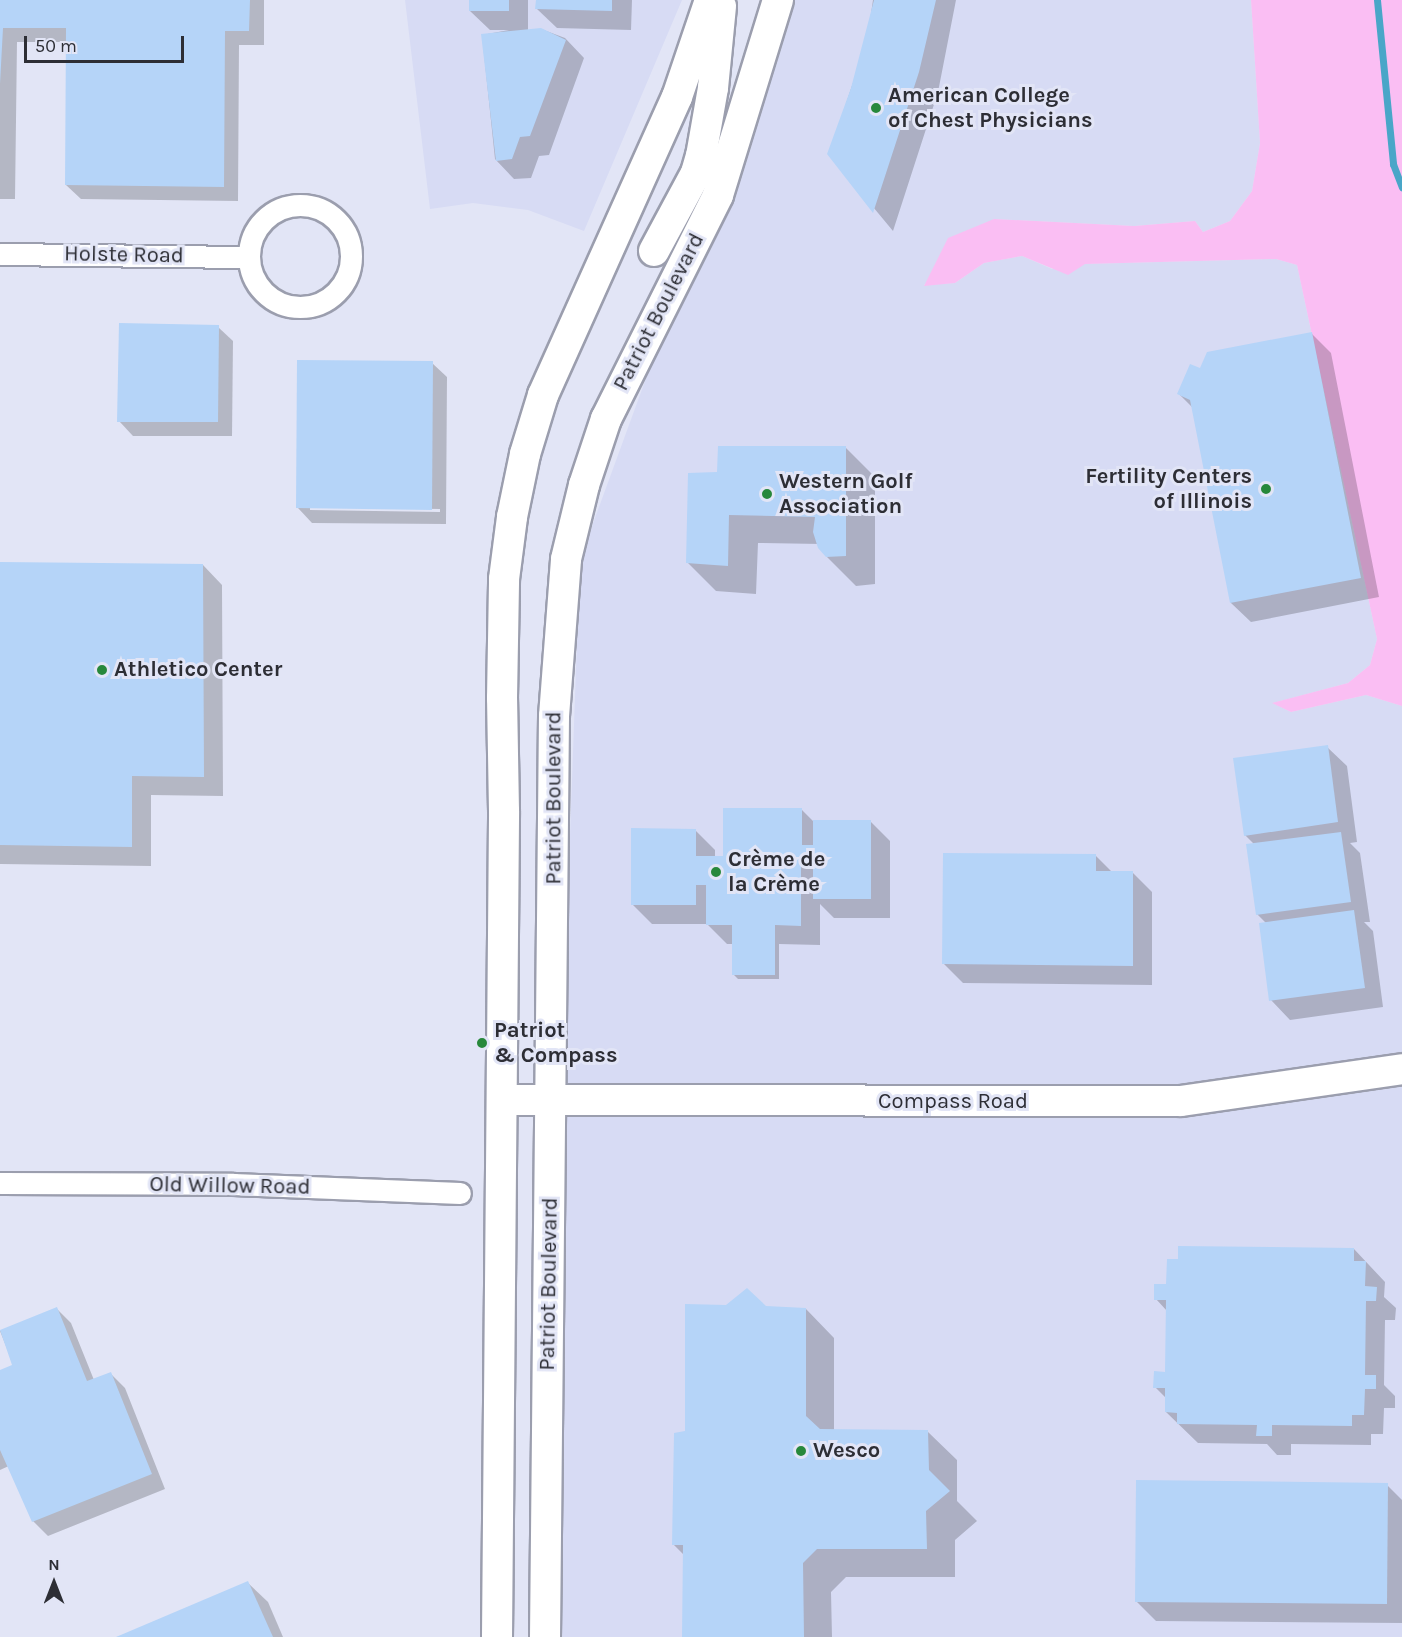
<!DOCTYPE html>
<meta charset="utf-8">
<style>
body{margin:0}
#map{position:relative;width:1402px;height:1637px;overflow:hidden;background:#e2e5f6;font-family:Karla,sans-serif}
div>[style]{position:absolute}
.built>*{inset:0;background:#d7dbf4}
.green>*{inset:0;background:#fabef3}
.shadow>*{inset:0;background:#0003}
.stream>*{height:7px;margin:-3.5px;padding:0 3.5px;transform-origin:3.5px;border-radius:3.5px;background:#49a6c8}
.building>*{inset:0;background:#b5d4f8}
.roads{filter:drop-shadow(2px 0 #9b9eae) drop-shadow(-2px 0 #9b9eae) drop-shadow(0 2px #9b9eae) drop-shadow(0 -2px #9b9eae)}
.street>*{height:21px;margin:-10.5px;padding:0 10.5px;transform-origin:10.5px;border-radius:10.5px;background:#fff}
.street>.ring{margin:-10.5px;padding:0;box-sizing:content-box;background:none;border:21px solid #fff;border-radius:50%}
.secondary>*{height:30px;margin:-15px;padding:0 15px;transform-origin:15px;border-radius:15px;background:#fff}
.dots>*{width:16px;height:16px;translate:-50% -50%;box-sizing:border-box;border:3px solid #e2e5f6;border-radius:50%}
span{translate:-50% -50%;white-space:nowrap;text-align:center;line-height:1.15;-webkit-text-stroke:6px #e2e5f6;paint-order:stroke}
.poi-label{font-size:22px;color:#2d2e35;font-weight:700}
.left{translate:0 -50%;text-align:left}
.right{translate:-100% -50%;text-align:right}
.street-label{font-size:22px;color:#2d2e35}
.north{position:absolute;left:24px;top:1553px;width:60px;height:60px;-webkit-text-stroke:4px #e2e5f6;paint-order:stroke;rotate:0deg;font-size:16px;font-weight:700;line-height:24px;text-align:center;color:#2d2e35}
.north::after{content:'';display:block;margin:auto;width:21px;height:27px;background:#2d2e35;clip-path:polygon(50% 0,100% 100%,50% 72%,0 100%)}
.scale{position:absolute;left:24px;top:36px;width:160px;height:27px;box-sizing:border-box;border:3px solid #2d2e35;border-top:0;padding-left:8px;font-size:18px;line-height:21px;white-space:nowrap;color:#2d2e35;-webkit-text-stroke:4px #e2e5f6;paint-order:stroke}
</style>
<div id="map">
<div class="built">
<i style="clip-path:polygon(405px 0,682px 0,584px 231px,528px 210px,473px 203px,430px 209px)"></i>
<i style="clip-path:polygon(792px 0,1251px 0,1260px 143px,1252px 191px,1230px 221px,1203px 232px,1195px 221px,1134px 226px,994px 219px,924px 285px,955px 283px,984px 263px,1022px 256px,1052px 269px,1085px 264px,1199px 261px,1276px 259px,1297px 265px,1377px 639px,1370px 665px,1348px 683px,1273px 703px,1291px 712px,1366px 695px,1402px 706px,1402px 1637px,562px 1637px,568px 891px,580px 559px,667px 321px)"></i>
</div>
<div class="green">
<i style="clip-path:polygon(1251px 0,1402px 0,1402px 706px,1366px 695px,1291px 712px,1272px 703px,1348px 683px,1370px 665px,1377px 639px,1297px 265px,1276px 259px,1085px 264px,1068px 275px,1022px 256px,984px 263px,955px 283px,924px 286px,948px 238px,994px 219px,1134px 226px,1195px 221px,1203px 232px,1230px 221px,1252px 191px,1260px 143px)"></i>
</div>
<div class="shadow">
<i style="clip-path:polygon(0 0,264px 0,264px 45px,239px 45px,238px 201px,81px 199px,66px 185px,68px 42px,17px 42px,15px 199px,0 199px)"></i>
<i style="clip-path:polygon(470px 0,528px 0,528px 31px,541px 29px,565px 38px,584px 58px,549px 155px,539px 156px,531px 178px,514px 179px,495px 159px,482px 35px,509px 30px,490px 30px,470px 11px)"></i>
<i style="clip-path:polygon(537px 0,632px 0,631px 30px,557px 28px,537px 9px)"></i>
<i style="clip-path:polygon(873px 0,956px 0,938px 92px,893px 231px,829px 154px,867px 41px)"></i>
<i style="clip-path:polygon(218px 327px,233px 341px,232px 436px,133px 436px,119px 421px)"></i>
<i style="clip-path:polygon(1312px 334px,1331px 353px,1379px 597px,1251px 622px,1231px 603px,1193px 408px,1179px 394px,1201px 370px)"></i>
<i style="clip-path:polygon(evenodd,432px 363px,447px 377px,446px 524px,312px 523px,298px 508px,432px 363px,310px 507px,440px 509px,440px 512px,310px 510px,310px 507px)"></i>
<i style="clip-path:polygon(846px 448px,875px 477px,875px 584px,856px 586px,827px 557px,821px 544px,758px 543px,756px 594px,716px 591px,688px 563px,719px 473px)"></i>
<i style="clip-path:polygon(0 563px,203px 565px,222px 585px,223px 796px,151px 795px,151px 866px,0 864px)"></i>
<i style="clip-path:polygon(1327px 747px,1347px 766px,1357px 842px,1350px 843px,1360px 853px,1370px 922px,1364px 922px,1373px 931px,1383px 1007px,1290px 1020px,1271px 1000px,1267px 924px,1257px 914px,1255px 845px,1245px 835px)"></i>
<i style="clip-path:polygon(802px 810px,814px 822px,871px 822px,890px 841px,890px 918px,834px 918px,820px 904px,820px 945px,779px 944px,779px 979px,738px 979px,734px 975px,734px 944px,727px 944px,707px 924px,652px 924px,632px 904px,695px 830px,715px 850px,715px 857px,724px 857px)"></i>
<i style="clip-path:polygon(1096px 856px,1112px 872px,1133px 873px,1152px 892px,1152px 985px,963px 983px,944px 964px)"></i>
<i style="clip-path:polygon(1354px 1249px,1385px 1282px,1384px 1297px,1396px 1308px,1395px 1320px,1385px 1320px,1384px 1385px,1395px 1396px,1395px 1408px,1384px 1408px,1383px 1434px,1371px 1434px,1371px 1445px,1291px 1444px,1291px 1455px,1277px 1455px,1267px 1444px,1198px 1443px,1166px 1412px,1166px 1398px,1155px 1387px,1167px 1373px,1167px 1311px,1156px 1299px,1168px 1286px)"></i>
<i style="clip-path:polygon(766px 1308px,806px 1309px,834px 1338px,834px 1431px,928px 1432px,957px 1460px,957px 1501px,977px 1521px,955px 1540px,955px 1577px,846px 1577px,831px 1592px,832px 1637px,684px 1637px,684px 1555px,673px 1544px,687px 1433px)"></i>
<i style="clip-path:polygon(57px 1309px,71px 1323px,94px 1380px,111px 1374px,125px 1388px,165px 1489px,48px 1536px,33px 1521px,11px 1465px,0 1470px,0 1371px,14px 1366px,0 1331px)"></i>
<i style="clip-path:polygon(1387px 1485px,1402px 1500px,1402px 1623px,1156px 1621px,1136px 1601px)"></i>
<i style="clip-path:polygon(248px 1583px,268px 1602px,283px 1637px,120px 1637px)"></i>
</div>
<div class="stream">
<i style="left:1377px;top:0;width:165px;rotate:84.4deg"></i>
<i style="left:1393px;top:164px;width:25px;rotate:69deg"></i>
</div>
<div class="building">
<i style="clip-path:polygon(0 0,250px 0,249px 31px,225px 31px,224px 187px,65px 185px,66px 28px,3px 28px,0 84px)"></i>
<i style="clip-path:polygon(469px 0,509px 0,509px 11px,469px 11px)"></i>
<i style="clip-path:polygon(536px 0,612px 0,612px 11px,535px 9px)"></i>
<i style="clip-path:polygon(874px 0,936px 0,919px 72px,873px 213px,827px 154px,851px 88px)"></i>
<i style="clip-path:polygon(541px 28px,566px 40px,530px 136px,520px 137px,512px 159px,496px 161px,481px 34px)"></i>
<i style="clip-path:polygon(119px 323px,219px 325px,218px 422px,117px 422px)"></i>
<i style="clip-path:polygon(1312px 332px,1361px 578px,1230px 603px,1190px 400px,1177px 394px,1190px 364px,1200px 368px,1207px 352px)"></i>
<i style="clip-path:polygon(297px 360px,433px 361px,432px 510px,296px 508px)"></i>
<i style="clip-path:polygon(718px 446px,846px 446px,846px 556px,826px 557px,818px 548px,813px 532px,815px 517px,729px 515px,728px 566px,686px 563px,688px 473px,717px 472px)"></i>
<i style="clip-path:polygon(0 562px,203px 564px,204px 777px,132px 776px,132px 847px,0 845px)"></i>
<i style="clip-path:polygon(1328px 745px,1338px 822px,1244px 836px,1233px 758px)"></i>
<i style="clip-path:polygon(723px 808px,802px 808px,802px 845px,813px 845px,813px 820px,871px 820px,871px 899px,813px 899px,813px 859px,801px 859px,801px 926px,775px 925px,775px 975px,732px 975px,732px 925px,706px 925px,706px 885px,696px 885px,696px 905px,631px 905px,631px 828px,696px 829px,696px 856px,723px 856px)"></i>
<i style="clip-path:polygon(1341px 832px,1351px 902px,1256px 915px,1246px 844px)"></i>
<i style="clip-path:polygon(943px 853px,1096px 854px,1096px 871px,1133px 871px,1133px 966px,942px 964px)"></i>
<i style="clip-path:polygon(1354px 910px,1365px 988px,1269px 1001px,1259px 923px)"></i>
<i style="clip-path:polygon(1178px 1246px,1354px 1248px,1354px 1261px,1366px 1261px,1365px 1286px,1377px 1287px,1376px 1301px,1366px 1301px,1365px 1375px,1376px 1375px,1376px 1389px,1365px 1389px,1364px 1415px,1352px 1415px,1352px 1426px,1272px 1425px,1272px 1436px,1256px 1436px,1257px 1425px,1177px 1424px,1177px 1413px,1165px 1412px,1165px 1388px,1153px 1388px,1154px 1371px,1165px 1372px,1166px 1300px,1154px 1300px,1154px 1284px,1166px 1284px,1167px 1259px,1178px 1259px)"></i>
<i style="clip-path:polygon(747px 1288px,766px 1306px,806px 1308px,806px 1416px,820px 1429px,928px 1430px,929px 1470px,950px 1491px,926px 1511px,927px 1549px,817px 1549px,803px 1563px,804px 1637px,682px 1637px,683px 1545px,672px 1545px,674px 1433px,685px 1431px,685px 1304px,726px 1305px)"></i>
<i style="clip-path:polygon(57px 1307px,87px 1381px,111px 1372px,152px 1474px,32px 1522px,0 1450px,0 1370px,12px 1365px,0 1330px)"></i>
<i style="clip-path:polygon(1136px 1480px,1388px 1483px,1387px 1604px,1135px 1602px)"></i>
<i style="clip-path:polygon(248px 1581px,273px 1637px,116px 1637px)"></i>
</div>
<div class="roads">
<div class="street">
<i class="ring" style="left:249px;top:205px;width:81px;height:81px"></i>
<i style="left:0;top:254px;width:248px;rotate:0.7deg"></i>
<i style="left:0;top:1183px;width:233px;rotate:0.2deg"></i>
<i style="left:233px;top:1184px;width:227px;rotate:2.3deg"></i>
</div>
<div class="secondary">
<i style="left:654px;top:251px;width:89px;rotate:-61.7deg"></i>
<i style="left:696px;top:173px;width:18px;rotate:-74deg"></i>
<i style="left:701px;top:156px;width:69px;rotate:-80deg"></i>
<i style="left:713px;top:88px;width:82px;rotate:-84.4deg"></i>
<i style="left:502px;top:1100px;width:679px;rotate:0.08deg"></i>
<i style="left:1181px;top:1101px;width:223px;rotate:-8.2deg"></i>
<i style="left:497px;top:1637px;width:826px;rotate:-89.51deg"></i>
<i style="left:504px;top:811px;width:113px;rotate:-91deg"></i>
<i style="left:502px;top:698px;width:119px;rotate:-89deg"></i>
<i style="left:504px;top:579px;width:63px;rotate:-82.6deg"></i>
<i style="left:512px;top:517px;width:64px;rotate:-78.3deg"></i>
<i style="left:525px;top:454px;width:62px;rotate:-73deg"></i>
<i style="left:543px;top:395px;width:327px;rotate:-65.8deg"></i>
<i style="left:677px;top:97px;width:102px;rotate:-71.2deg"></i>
<i style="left:545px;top:1637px;width:921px;rotate:-89.44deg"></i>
<i style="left:554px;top:716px;width:157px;rotate:-85.6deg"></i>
<i style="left:566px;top:559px;width:76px;rotate:-76.3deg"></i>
<i style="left:584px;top:485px;width:70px;rotate:-71.6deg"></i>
<i style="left:606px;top:419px;width:250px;rotate:-63.4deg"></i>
<i style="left:718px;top:195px;width:204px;rotate:-72.9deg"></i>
</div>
</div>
<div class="dots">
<i style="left:876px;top:108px;background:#27883b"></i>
<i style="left:1266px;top:489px;background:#27883b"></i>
<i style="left:767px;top:494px;background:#27883b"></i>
<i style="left:102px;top:670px;background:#27883b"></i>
<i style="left:716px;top:872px;background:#27883b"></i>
<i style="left:482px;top:1043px;background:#27883b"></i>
<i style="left:801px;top:1451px;background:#27883b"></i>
</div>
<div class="poi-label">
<span class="left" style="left:888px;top:108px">American College<br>of Chest Physicians</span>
<span class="right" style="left:1252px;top:489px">Fertility Centers<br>of Illinois</span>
<span class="left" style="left:779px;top:494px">Western Golf<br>Association</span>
<span class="left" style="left:114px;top:670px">Athletico Center</span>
<span class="left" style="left:728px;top:872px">Crème de<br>la Crème</span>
<span class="left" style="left:494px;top:1043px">Patriot<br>&amp; Compass</span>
<span class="left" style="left:813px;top:1451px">Wesco</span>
</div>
<div class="street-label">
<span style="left:124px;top:255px;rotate:1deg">Holste Road</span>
<span style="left:659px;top:312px;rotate:-63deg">Patriot Boulevard</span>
<span style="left:554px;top:798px;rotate:-90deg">Patriot Boulevard</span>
<span style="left:953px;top:1102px">Compass Road</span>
<span style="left:230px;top:1186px;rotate:1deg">Old Willow Road</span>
<span style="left:549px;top:1284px;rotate:-89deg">Patriot Boulevard</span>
</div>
<div class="north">N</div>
<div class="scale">50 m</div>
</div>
